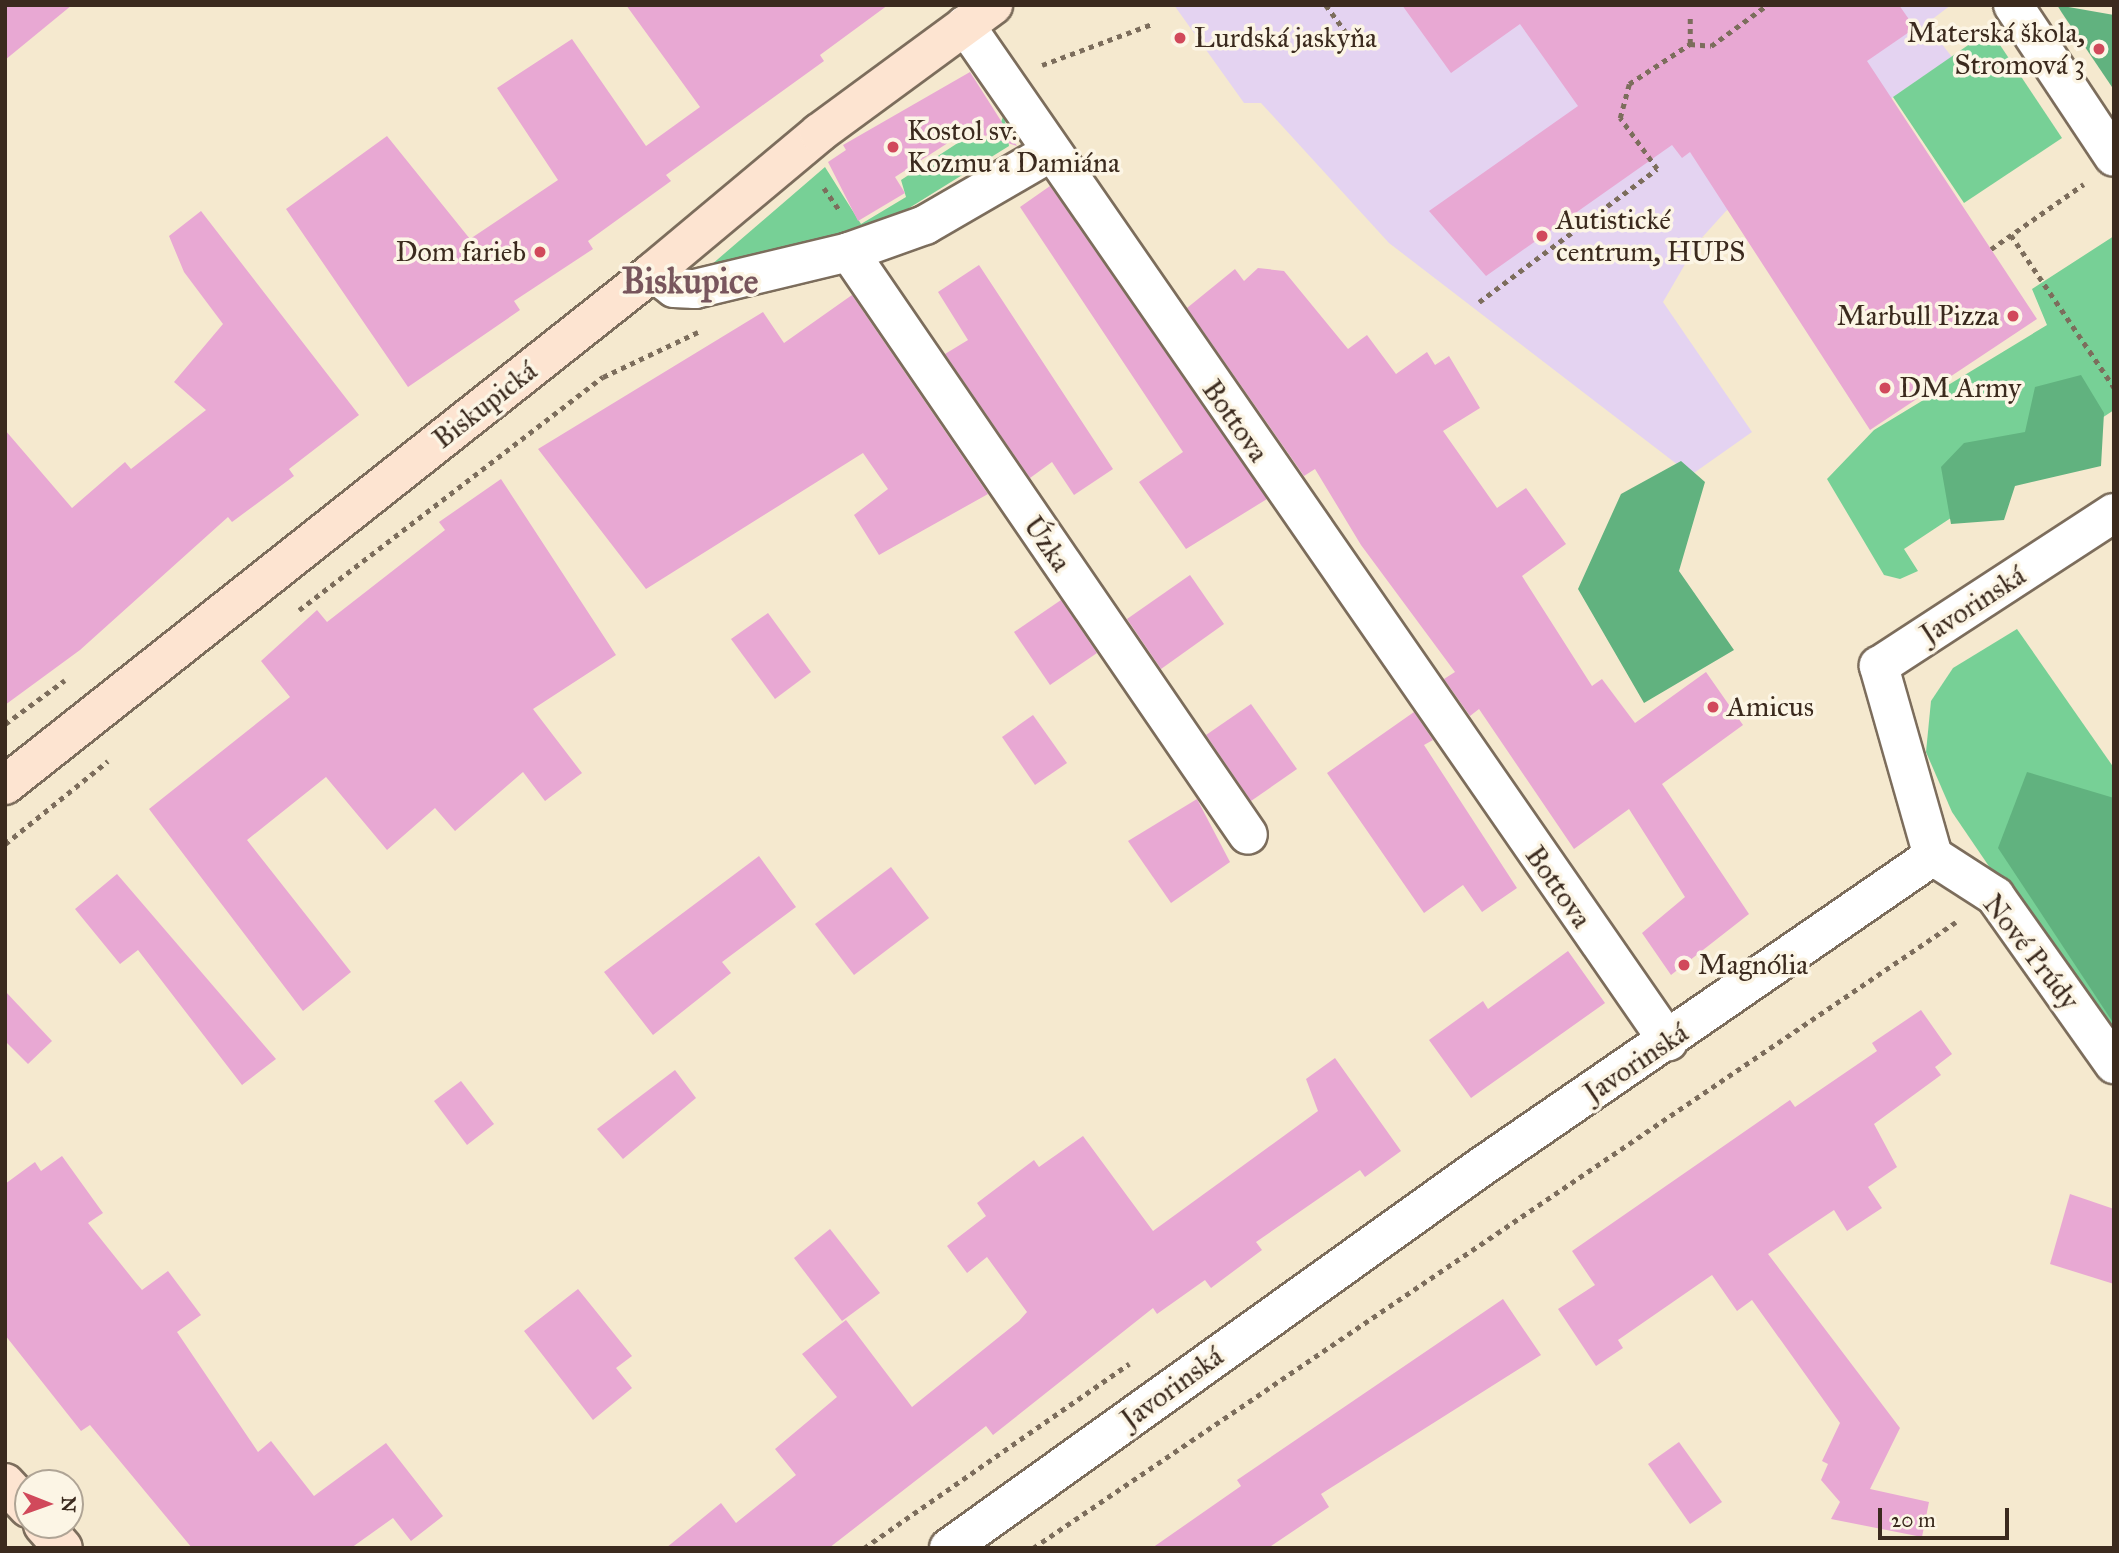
<!DOCTYPE html>
<meta charset="utf-8">
<style>
body{margin:0}
#map{position:relative;width:2119px;height:1553px;overflow:hidden;background:#f5e9cf;font-family:"IM FELL Great Primer",serif}
div>[style]{position:absolute}
.built>*{inset:0;background:#e4d3f1}
.green>*{inset:0;background:#77d096}
.forest>*{inset:0;background:#61b27f}
.building>*{inset:0;background:#e8a8d3}
.path>*{height:4.5px;margin-top:-2.25px;transform-origin:0;background:repeating-linear-gradient(90deg,#7c6d5c 0 5px,transparent 0 10px)}
.roads{filter:drop-shadow(2px 0 #7c6d5c) drop-shadow(-2px 0 #7c6d5c) drop-shadow(0 2px #7c6d5c) drop-shadow(0 -2px #7c6d5c)}
.street>*{height:38px;margin:-19px;padding:0 19px;transform-origin:19px;border-radius:19px;background:#fff}
.secondary>*{height:38px;margin:-19px;padding:0 19px;transform-origin:19px;border-radius:19px;background:#fde4d1}
.dots>*{width:19px;height:19px;translate:-50% -50%;box-sizing:border-box;border:4px solid #fcf5e5;border-radius:50%}
span{translate:-50% -50%;white-space:nowrap;text-align:center;line-height:1.15;-webkit-text-stroke:7px #fcf5e5;paint-order:stroke}
.poi-label{font-size:28px;color:#3b2a1e}
.right{translate:-100% -50%;text-align:right}
.left{translate:0 -50%;text-align:left}
.street-label{font-size:28px;color:#3b2a1e}
.district-label{font-size:35px;color:#78565d;font-weight:700}
.frame{position:absolute;inset:0;border:7px solid #3b2a1e;pointer-events:none}
.north{position:absolute;left:14px;top:1469px;width:70px;height:70px;box-sizing:border-box;background:#fcf5e5;border:2px solid #afa495;border-radius:50%;rotate:91deg;font-size:19px;font-weight:700;line-height:28px;text-align:center;color:#3b2a1e}
.north::after{content:'';display:block;margin:auto;width:24px;height:32px;background:#d1495b;clip-path:polygon(50% 0,100% 100%,50% 72%,0 100%)}
.scale{position:absolute;left:1878px;top:1508px;width:131px;height:32px;box-sizing:border-box;border:4px solid #3b2a1e;border-top:0;padding-left:9px;font-size:21px;line-height:24px;white-space:nowrap;color:#3b2a1e;-webkit-text-stroke:5px #fcf5e5;paint-order:stroke}
</style>
<div id="map">
<div class="built">
<i style="clip-path:polygon(1174px 5px,1951px 5px,1926px 24px,1952px 57px,1726px 211px,1698px 242px,1663px 302px,1752px 432px,1691px 475px,1389px 243px,1261px 103px,1244px 103px)"></i>
</div>
<div class="green">
<i style="clip-path:polygon(1990px 30px,2062px 138px,1964px 203px,1893px 97px)"></i>
<i style="clip-path:polygon(1004px 114px,1009px 146px,864px 236px,689px 284px,825px 167px,861px 224px,906px 197px,901px 180px,970px 135px,994px 141px)"></i>
<i style="clip-path:polygon(2114px 236px,2114px 410px,1904px 549px,1918px 571px,1900px 579px,1884px 575px,1827px 479px,1874px 430px,2047px 325px,2032px 289px)"></i>
<i style="clip-path:polygon(2017px 629px,2114px 768px,2114px 1050px,1952px 812px,1926px 752px,1931px 701px,1953px 668px)"></i>
</div>
<div class="forest">
<i style="clip-path:polygon(2057px 5px,2114px 15px,2114px 90px,2062px 13px)"></i>
<i style="clip-path:polygon(2081px 375px,2104px 413px,2101px 466px,2015px 486px,2004px 520px,1951px 524px,1941px 467px,1964px 443px,2025px 432px,2035px 387px)"></i>
<i style="clip-path:polygon(1681px 461px,1705px 482px,1679px 571px,1734px 650px,1644px 703px,1578px 589px,1621px 494px)"></i>
<i style="clip-path:polygon(2027px 772px,2114px 798px,2114px 1024px,1998px 848px)"></i>
</div>
<div class="building">
<i style="clip-path:polygon(5px 5px,72px 5px,5px 60px)"></i>
<i style="clip-path:polygon(626px 5px,888px 5px,820px 55px,824px 61px,666px 175px,671px 181px,588px 241px,593px 249px,514px 301px,520px 310px,408px 387px,286px 209px,387px 136px,470px 239px,558px 180px,497px 88px,572px 39px,646px 146px,700px 107px)"></i>
<i style="clip-path:polygon(1402px 5px,1899px 5px,1915px 28px,1867px 61px,2037px 319px,1870px 430px,1690px 152px,1682px 158px,1672px 145px,1486px 276px,1429px 211px,1578px 106px,1520px 24px,1451px 73px)"></i>
<i style="clip-path:polygon(970px 72px,1017px 146px,968px 130px,895px 177px,905px 193px,858px 221px,828px 162px,846px 150px,843px 145px)"></i>
<i style="clip-path:polygon(1050px 186px,1267px 499px,1186px 549px,1139px 482px,1183px 452px,1020px 207px)"></i>
<i style="clip-path:polygon(201px 211px,359px 415px,289px 469px,294px 476px,232px 522px,228px 517px,80px 650px,5px 705px,5px 430px,72px 508px,125px 462px,131px 469px,206px 410px,174px 382px,223px 324px,184px 272px,169px 236px)"></i>
<i style="clip-path:polygon(979px 265px,1113px 469px,1074px 495px,1052px 462px,1030px 478px,945px 354px,968px 340px,938px 292px)"></i>
<i style="clip-path:polygon(1258px 268px,1284px 271px,1348px 349px,1367px 335px,1396px 374px,1427px 352px,1435px 365px,1449px 356px,1480px 408px,1443px 431px,1497px 508px,1526px 488px,1566px 544px,1522px 576px,1592px 686px,1602px 679px,1635px 723px,1706px 672px,1743px 725px,1662px 784px,1749px 914px,1671px 975px,1642px 933px,1685px 897px,1629px 809px,1574px 849px,1479px 709px,1470px 716px,1444px 679px,1455px 672px,1361px 545px,1315px 469px,1304px 476px,1187px 308px,1235px 269px,1244px 281px)"></i>
<i style="clip-path:polygon(852px 295px,988px 494px,879px 555px,854px 515px,888px 489px,863px 453px,646px 589px,538px 449px,763px 312px,784px 343px)"></i>
<i style="clip-path:polygon(501px 479px,616px 655px,533px 709px,582px 773px,545px 801px,523px 772px,455px 831px,435px 808px,387px 850px,326px 777px,247px 840px,351px 972px,303px 1011px,149px 809px,290px 697px,261px 661px,317px 610px,327px 622px,445px 530px,439px 522px)"></i>
<i style="clip-path:polygon(1190px 575px,1224px 624px,1161px 669px,1127px 619px)"></i>
<i style="clip-path:polygon(1061px 600px,1097px 653px,1050px 685px,1014px 632px)"></i>
<i style="clip-path:polygon(768px 613px,811px 672px,775px 699px,731px 639px)"></i>
<i style="clip-path:polygon(1251px 704px,1297px 769px,1251px 801px,1206px 735px)"></i>
<i style="clip-path:polygon(1414px 712px,1433px 740px,1424px 745px,1517px 888px,1482px 912px,1463px 885px,1424px 913px,1327px 773px)"></i>
<i style="clip-path:polygon(1033px 715px,1067px 763px,1035px 785px,1002px 737px)"></i>
<i style="clip-path:polygon(1197px 799px,1230px 862px,1171px 903px,1128px 841px)"></i>
<i style="clip-path:polygon(759px 856px,796px 907px,722px 962px,731px 973px,653px 1035px,604px 972px)"></i>
<i style="clip-path:polygon(891px 867px,929px 918px,854px 975px,815px 924px)"></i>
<i style="clip-path:polygon(117px 874px,276px 1059px,242px 1085px,138px 950px,120px 964px,75px 909px)"></i>
<i style="clip-path:polygon(1568px 951px,1605px 1003px,1471px 1098px,1429px 1040px,1483px 1001px,1488px 1009px)"></i>
<i style="clip-path:polygon(5px 991px,52px 1041px,28px 1064px,5px 1041px)"></i>
<i style="clip-path:polygon(1921px 1010px,1952px 1054px,1935px 1067px,1941px 1075px,1874px 1124px,1897px 1167px,1868px 1187px,1882px 1208px,1847px 1231px,1834px 1210px,1768px 1254px,1900px 1428px,1870px 1489px,1929px 1502px,1922px 1537px,1831px 1519px,1840px 1502px,1821px 1480px,1828px 1464px,1822px 1461px,1840px 1423px,1752px 1300px,1737px 1311px,1712px 1275px,1618px 1340px,1623px 1348px,1596px 1366px,1558px 1309px,1595px 1285px,1572px 1251px,1790px 1100px,1795px 1107px,1877px 1051px,1872px 1043px)"></i>
<i style="clip-path:polygon(1335px 1058px,1401px 1151px,1365px 1177px,1360px 1170px,1256px 1242px,1262px 1250px,1211px 1288px,1205px 1280px,1157px 1314px,1153px 1308px,993px 1435px,986px 1426px,829px 1548px,666px 1548px,721px 1503px,736px 1523px,796px 1475px,775px 1449px,837px 1397px,802px 1354px,846px 1320px,912px 1407px,1019px 1321px,1027px 1312px,987px 1257px,967px 1273px,947px 1246px,986px 1216px,977px 1203px,1034px 1160px,1039px 1167px,1083px 1136px,1153px 1231px,1318px 1111px,1306px 1079px)"></i>
<i style="clip-path:polygon(675px 1070px,696px 1098px,623px 1159px,597px 1129px)"></i>
<i style="clip-path:polygon(461px 1081px,494px 1124px,467px 1145px,434px 1101px)"></i>
<i style="clip-path:polygon(62px 1156px,103px 1213px,88px 1223px,136px 1283px,142px 1290px,168px 1271px,201px 1315px,177px 1332px,258px 1452px,271px 1441px,314px 1496px,386px 1443px,443px 1516px,411px 1541px,393px 1518px,351px 1548px,192px 1548px,90px 1425px,81px 1431px,5px 1335px,5px 1184px,35px 1162px,41px 1171px)"></i>
<i style="clip-path:polygon(2070px 1194px,2114px 1209px,2114px 1284px,2050px 1264px)"></i>
<i style="clip-path:polygon(830px 1229px,880px 1293px,842px 1321px,794px 1258px)"></i>
<i style="clip-path:polygon(578px 1289px,632px 1356px,616px 1368px,632px 1388px,593px 1420px,524px 1331px)"></i>
<i style="clip-path:polygon(1503px 1299px,1541px 1355px,1321px 1494px,1329px 1507px,1268px 1548px,1152px 1548px,1241px 1486px,1237px 1480px)"></i>
<i style="clip-path:polygon(1679px 1442px,1722px 1502px,1690px 1524px,1648px 1464px)"></i>
</div>
<div class="path">
<i style="left:1326px;top:5px;width:42px;rotate:53.7deg"></i>
<i style="left:1690px;top:44px;width:21px;rotate:5deg"></i>
<i style="left:1711px;top:46px;width:69px;rotate:-36.2deg"></i>
<i style="left:1042px;top:65px;width:117px;rotate:-20.4deg"></i>
<i style="left:824px;top:188px;width:28px;rotate:55deg"></i>
<i style="left:2011px;top:235px;width:184px;rotate:55.9deg"></i>
<i style="left:1991px;top:249px;width:113px;rotate:-35deg"></i>
<i style="left:1479px;top:302px;width:222px;rotate:-36.8deg"></i>
<i style="left:1657px;top:169px;width:63px;rotate:-126deg"></i>
<i style="left:1620px;top:118px;width:35px;rotate:-75deg"></i>
<i style="left:1629px;top:84px;width:73px;rotate:-33.3deg"></i>
<i style="left:1690px;top:44px;width:30px;rotate:-90deg"></i>
<i style="left:299px;top:610px;width:383px;rotate:-37.5deg"></i>
<i style="left:603px;top:377px;width:105px;rotate:-25.3deg"></i>
<i style="left:5px;top:724px;width:74px;rotate:-36.3deg"></i>
<i style="left:5px;top:844px;width:132px;rotate:-38.9deg"></i>
<i style="left:864px;top:1548px;width:323px;rotate:-34.8deg"></i>
<i style="left:1033px;top:1548px;width:1115px;rotate:-34.15deg"></i>
</div>
<div class="roads">
<div class="street">
<i style="left:2013px;top:5px;width:182px;rotate:56.4deg"></i>
<i style="left:965px;top:25px;width:1236px;rotate:55.32deg"></i>
<i style="left:849px;top:252px;width:706px;rotate:55.61deg"></i>
<i style="left:653px;top:272px;width:26px;rotate:37deg"></i>
<i style="left:674px;top:288px;width:21px;rotate:3deg"></i>
<i style="left:695px;top:289px;width:158px;rotate:-13.5deg"></i>
<i style="left:849px;top:252px;width:81px;rotate:-19.6deg"></i>
<i style="left:925px;top:225px;width:143px;rotate:-30.1deg"></i>
<i style="left:1933px;top:856px;width:74px;rotate:32.8deg"></i>
<i style="left:1995px;top:896px;width:206px;rotate:54.7deg"></i>
<i style="left:949px;top:1548px;width:654px;rotate:-35.61deg"></i>
<i style="left:1481px;top:1167px;width:549px;rotate:-34.53deg"></i>
<i style="left:1933px;top:856px;width:198px;rotate:-105.9deg"></i>
<i style="left:1879px;top:666px;width:280px;rotate:-33.1deg"></i>
</div>
<div class="secondary">
<i style="left:5px;top:785px;width:826px;rotate:-38.37deg"></i>
<i style="left:653px;top:272px;width:217px;rotate:-39.9deg"></i>
<i style="left:819px;top:133px;width:216px;rotate:-36.3deg"></i>
<i style="left:5px;top:1483px;width:34px;rotate:47deg"></i>
<i style="left:43px;top:1525px;width:30px;rotate:49deg"></i>
</div>
</div>
<div class="dots">
<i style="left:1180px;top:38px;background:#d1495b"></i>
<i style="left:2099px;top:49px;background:#d1495b"></i>
<i style="left:893px;top:147px;background:#d1495b"></i>
<i style="left:1542px;top:236px;background:#d1495b"></i>
<i style="left:540px;top:252px;background:#d1495b"></i>
<i style="left:2013px;top:316px;background:#d1495b"></i>
<i style="left:1885px;top:388px;background:#d1495b"></i>
<i style="left:1713px;top:707px;background:#d1495b"></i>
<i style="left:1684px;top:965px;background:#d1495b"></i>
</div>
<div class="poi-label">
<span class="right" style="left:2085px;top:49px">Materská škola,<br>Stromová 3</span>
<span class="left" style="left:1194px;top:38px">Lurdská jaskyňa</span>
<span class="left" style="left:907px;top:147px">Kostol sv.<br>Kozmu a Damiána</span>
<span class="left" style="left:1556px;top:236px">Autistické<br>centrum, HUPS</span>
<span class="right" style="left:526px;top:252px">Dom farieb</span>
<span class="right" style="left:1999px;top:316px">Marbull Pizza</span>
<span class="left" style="left:1899px;top:388px">DM Army</span>
<span class="left" style="left:1727px;top:707px">Amicus</span>
<span class="left" style="left:1698px;top:965px">Magnólia</span>
</div>
<div class="street-label">
<span style="left:485px;top:405px;rotate:-38deg">Biskupická</span>
<span style="left:1235px;top:421px;rotate:55deg">Bottova</span>
<span style="left:1047px;top:544px;rotate:55deg">Úzka</span>
<span style="left:1973px;top:605px;rotate:-33deg">Javorinská</span>
<span style="left:1558px;top:887px;rotate:55deg">Bottova</span>
<span style="left:2031px;top:952px;rotate:52deg">Nové Prúdy</span>
<span style="left:1636px;top:1063px;rotate:-34deg">Javorinská</span>
<span style="left:1172px;top:1388px;rotate:-36deg">Javorinská</span>
</div>
<div class="district-label">
<span style="left:690px;top:282px">Biskupice</span>
</div>
<div class="frame"></div>
<div class="north">N</div>
<div class="scale">20 m</div>
</div>
